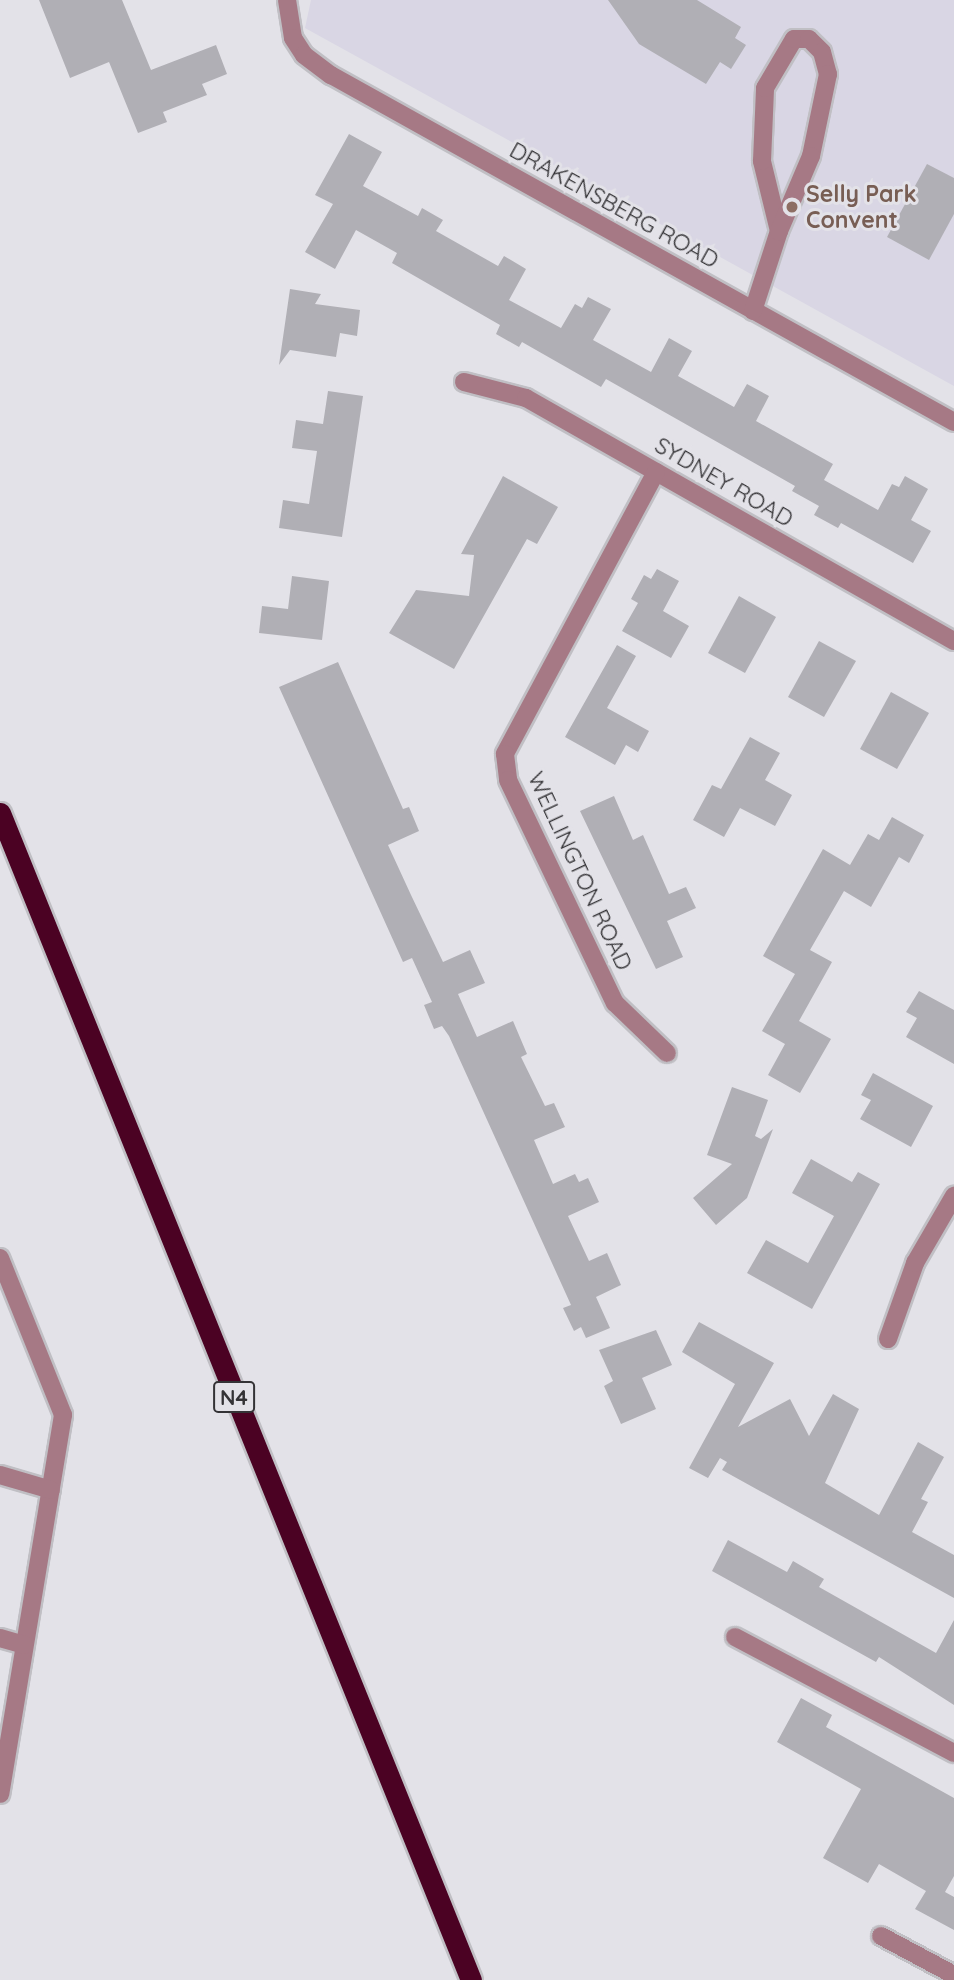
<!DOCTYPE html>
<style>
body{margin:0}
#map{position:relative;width:954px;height:1980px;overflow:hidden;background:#e3e2e8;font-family:Quicksand,sans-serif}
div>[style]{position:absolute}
.built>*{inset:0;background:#d9d6e4}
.building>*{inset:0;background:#b0afb5}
.roads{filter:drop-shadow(2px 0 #c0bfc4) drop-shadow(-2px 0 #c0bfc4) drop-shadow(0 2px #c0bfc4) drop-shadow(0 -2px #c0bfc4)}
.minor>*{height:18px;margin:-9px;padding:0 9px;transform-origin:9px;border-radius:9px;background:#a67985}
.highway>*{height:21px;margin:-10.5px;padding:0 10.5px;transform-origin:10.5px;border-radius:10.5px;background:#4b0223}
.dots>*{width:19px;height:19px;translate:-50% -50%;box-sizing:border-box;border:4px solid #e3e2e8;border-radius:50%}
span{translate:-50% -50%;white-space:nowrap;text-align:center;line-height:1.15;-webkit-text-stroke:6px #e3e2e8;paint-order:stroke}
.shield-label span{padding:2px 5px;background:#e3e2e8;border:2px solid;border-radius:5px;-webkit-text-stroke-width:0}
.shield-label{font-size:21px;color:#343336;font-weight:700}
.education-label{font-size:23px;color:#785e54;font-weight:700}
.left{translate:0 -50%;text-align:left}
.street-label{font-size:23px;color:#343336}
</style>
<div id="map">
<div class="built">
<i style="clip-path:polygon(311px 0,954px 0,954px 386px,305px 28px)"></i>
</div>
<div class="building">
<i style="clip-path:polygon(39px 0,122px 0,151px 70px,216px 45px,227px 74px,202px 84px,207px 95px,163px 112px,167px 122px,138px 133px,109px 62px,70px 78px)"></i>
<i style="clip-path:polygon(608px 0,697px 0,741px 27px,735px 38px,746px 45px,731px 69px,720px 62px,706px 84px,639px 44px)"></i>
<i style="clip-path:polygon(349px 134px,382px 152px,363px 186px,418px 216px,422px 208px,443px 220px,436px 231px,498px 266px,504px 256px,526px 269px,509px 300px,561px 328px,575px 304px,582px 308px,588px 297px,611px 309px,593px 340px,651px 372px,669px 338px,692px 351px,678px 376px,734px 407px,747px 384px,769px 396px,756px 421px,833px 464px,824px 480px,878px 510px,892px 484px,899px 487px,905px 476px,928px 489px,911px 520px,931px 531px,913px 563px,841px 523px,838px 528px,814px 515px,819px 506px,792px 491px,795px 486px,606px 379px,601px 387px,522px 342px,519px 347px,496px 334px,500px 325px,392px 263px,397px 253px,356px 230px,335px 269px,305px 252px,333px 204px,315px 195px)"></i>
<i style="clip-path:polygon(927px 164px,954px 178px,954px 214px,929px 260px,887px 237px)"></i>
<i style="clip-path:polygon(290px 289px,321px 294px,315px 304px,360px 310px,357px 336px,340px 333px,336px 357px,290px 350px,279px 365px)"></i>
<i style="clip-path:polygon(328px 391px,363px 396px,342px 537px,279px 528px,283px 500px,309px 504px,317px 451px,292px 448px,296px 420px,323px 424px)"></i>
<i style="clip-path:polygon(503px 476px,558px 507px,537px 544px,527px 539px,454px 669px,389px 633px,416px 590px,469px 596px,474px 555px,461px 554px)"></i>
<i style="clip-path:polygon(657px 569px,679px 581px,663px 611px,689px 626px,671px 658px,622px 631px,638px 603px,631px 599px,644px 575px,651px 579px)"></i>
<i style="clip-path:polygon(292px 576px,329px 581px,322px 640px,259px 633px,262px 606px,288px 609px)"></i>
<i style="clip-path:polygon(739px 596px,776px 617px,745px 673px,708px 653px)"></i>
<i style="clip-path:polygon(819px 641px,856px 661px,824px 717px,788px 697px)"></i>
<i style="clip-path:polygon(617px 645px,636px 656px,607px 708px,649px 731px,638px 752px,626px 745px,615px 765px,565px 737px)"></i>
<i style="clip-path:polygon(338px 662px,403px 809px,409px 807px,419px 831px,388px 845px,411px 895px,443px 962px,470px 950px,485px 983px,458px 994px,477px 1037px,513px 1021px,527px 1054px,521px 1057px,545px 1106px,554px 1103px,565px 1127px,534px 1140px,553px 1184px,575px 1174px,579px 1182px,588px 1178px,599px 1202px,568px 1216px,589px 1261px,607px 1253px,621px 1285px,596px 1297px,610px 1328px,586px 1338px,581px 1327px,574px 1331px,563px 1308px,571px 1305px,449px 1036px,442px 1026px,434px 1029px,424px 1005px,432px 1002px,412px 958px,403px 962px,279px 687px)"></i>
<i style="clip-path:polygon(891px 692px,929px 713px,897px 769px,860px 749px)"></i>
<i style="clip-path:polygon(750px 737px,780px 753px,765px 780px,792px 795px,775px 826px,740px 808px,724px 837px,693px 820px,712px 785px,721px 789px)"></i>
<i style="clip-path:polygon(614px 796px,633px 840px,643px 835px,669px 894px,686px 887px,696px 908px,667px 921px,683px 957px,656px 969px,580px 811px)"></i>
<i style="clip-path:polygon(892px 817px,924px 835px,909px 863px,899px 857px,871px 907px,844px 891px,810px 950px,832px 962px,799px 1021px,831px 1039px,800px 1093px,768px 1075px,785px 1044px,762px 1031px,795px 974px,763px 956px,823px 849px,850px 865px,868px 834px,879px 840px)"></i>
<i style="clip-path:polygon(919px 991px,954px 1010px,954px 1064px,906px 1037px,917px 1018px,906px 1012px)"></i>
<i style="clip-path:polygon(873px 1073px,933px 1106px,911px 1147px,860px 1119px,871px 1100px,861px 1095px)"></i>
<i style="clip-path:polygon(732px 1087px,768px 1100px,755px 1136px,761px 1139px,773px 1129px,747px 1198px,716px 1225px,693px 1198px,732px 1164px,707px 1155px)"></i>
<i style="clip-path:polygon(811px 1159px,852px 1182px,858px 1172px,880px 1184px,812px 1309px,747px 1273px,766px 1240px,808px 1263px,834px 1216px,792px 1193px)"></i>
<i style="clip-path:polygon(699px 1322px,774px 1363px,738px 1427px,790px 1399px,809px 1436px,833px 1394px,859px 1409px,825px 1483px,879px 1515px,918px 1442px,944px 1457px,921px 1499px,928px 1502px,912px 1532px,954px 1555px,954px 1598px,722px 1470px,727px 1462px,720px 1458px,708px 1478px,689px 1468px,735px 1384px,682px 1352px)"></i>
<i style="clip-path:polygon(656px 1330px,672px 1365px,642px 1378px,656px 1409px,621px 1424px,604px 1386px,613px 1381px,599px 1350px)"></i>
<i style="clip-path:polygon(728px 1540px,787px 1572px,793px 1561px,824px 1579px,819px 1587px,936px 1653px,954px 1620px,954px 1705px,879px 1657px,876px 1662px,712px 1571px)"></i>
<i style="clip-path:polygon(801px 1698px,832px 1715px,826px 1727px,954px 1798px,954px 1876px,945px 1892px,954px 1897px,954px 1930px,915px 1909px,926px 1891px,879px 1864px,868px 1883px,823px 1858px,861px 1789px,777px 1742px)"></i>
</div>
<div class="roads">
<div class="minor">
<i style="left:287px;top:0;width:38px;rotate:81deg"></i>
<i style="left:293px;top:38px;width:20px;rotate:57deg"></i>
<i style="left:304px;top:55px;width:34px;rotate:37deg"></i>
<i style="left:331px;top:75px;width:713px;rotate:29.12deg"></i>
<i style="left:753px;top:311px;width:84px;rotate:-72deg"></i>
<i style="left:779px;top:231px;width:72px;rotate:-103.7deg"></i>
<i style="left:762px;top:161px;width:73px;rotate:-87.6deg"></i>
<i style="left:765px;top:88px;width:57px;rotate:-59.4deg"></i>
<i style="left:794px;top:39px;width:15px"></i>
<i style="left:809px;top:39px;width:18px;rotate:45deg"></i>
<i style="left:822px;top:52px;width:23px;rotate:75deg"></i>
<i style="left:828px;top:74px;width:84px;rotate:101.7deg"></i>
<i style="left:811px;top:156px;width:82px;rotate:113.1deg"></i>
<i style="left:464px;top:382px;width:64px;rotate:14.5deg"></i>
<i style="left:526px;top:398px;width:492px;rotate:29.6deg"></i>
<i style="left:656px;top:472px;width:320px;rotate:118.2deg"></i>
<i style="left:505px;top:754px;width:26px;rotate:83deg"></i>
<i style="left:508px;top:780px;width:247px;rotate:64.4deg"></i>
<i style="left:615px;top:1003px;width:72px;rotate:43.9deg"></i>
<i style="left:0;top:1258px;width:169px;rotate:68.1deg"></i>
<i style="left:63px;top:1415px;width:384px;rotate:99.4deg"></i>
<i style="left:888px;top:1339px;width:81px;rotate:-70.4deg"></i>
<i style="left:915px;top:1263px;width:78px;rotate:-59.8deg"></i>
<i style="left:0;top:1475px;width:53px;rotate:16.4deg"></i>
<i style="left:735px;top:1637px;width:248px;rotate:27.9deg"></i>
<i style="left:0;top:1638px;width:25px;rotate:16deg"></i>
<i style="left:881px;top:1936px;width:83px;rotate:28.1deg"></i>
</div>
<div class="highway">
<i style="left:0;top:813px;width:1258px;rotate:68.02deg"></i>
</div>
</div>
<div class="dots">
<i style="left:792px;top:207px;background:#8d6e63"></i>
</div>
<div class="shield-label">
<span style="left:234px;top:1397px">N4</span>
</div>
<div class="education-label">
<span class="left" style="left:806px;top:207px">Selly Park<br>Convent</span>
</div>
<div class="street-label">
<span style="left:614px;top:205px;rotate:29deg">DRAKENSBERG ROAD</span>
<span style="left:724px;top:482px;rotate:30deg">SYDNEY ROAD</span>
<span style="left:580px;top:871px;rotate:65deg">WELLINGTON ROAD</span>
</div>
</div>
